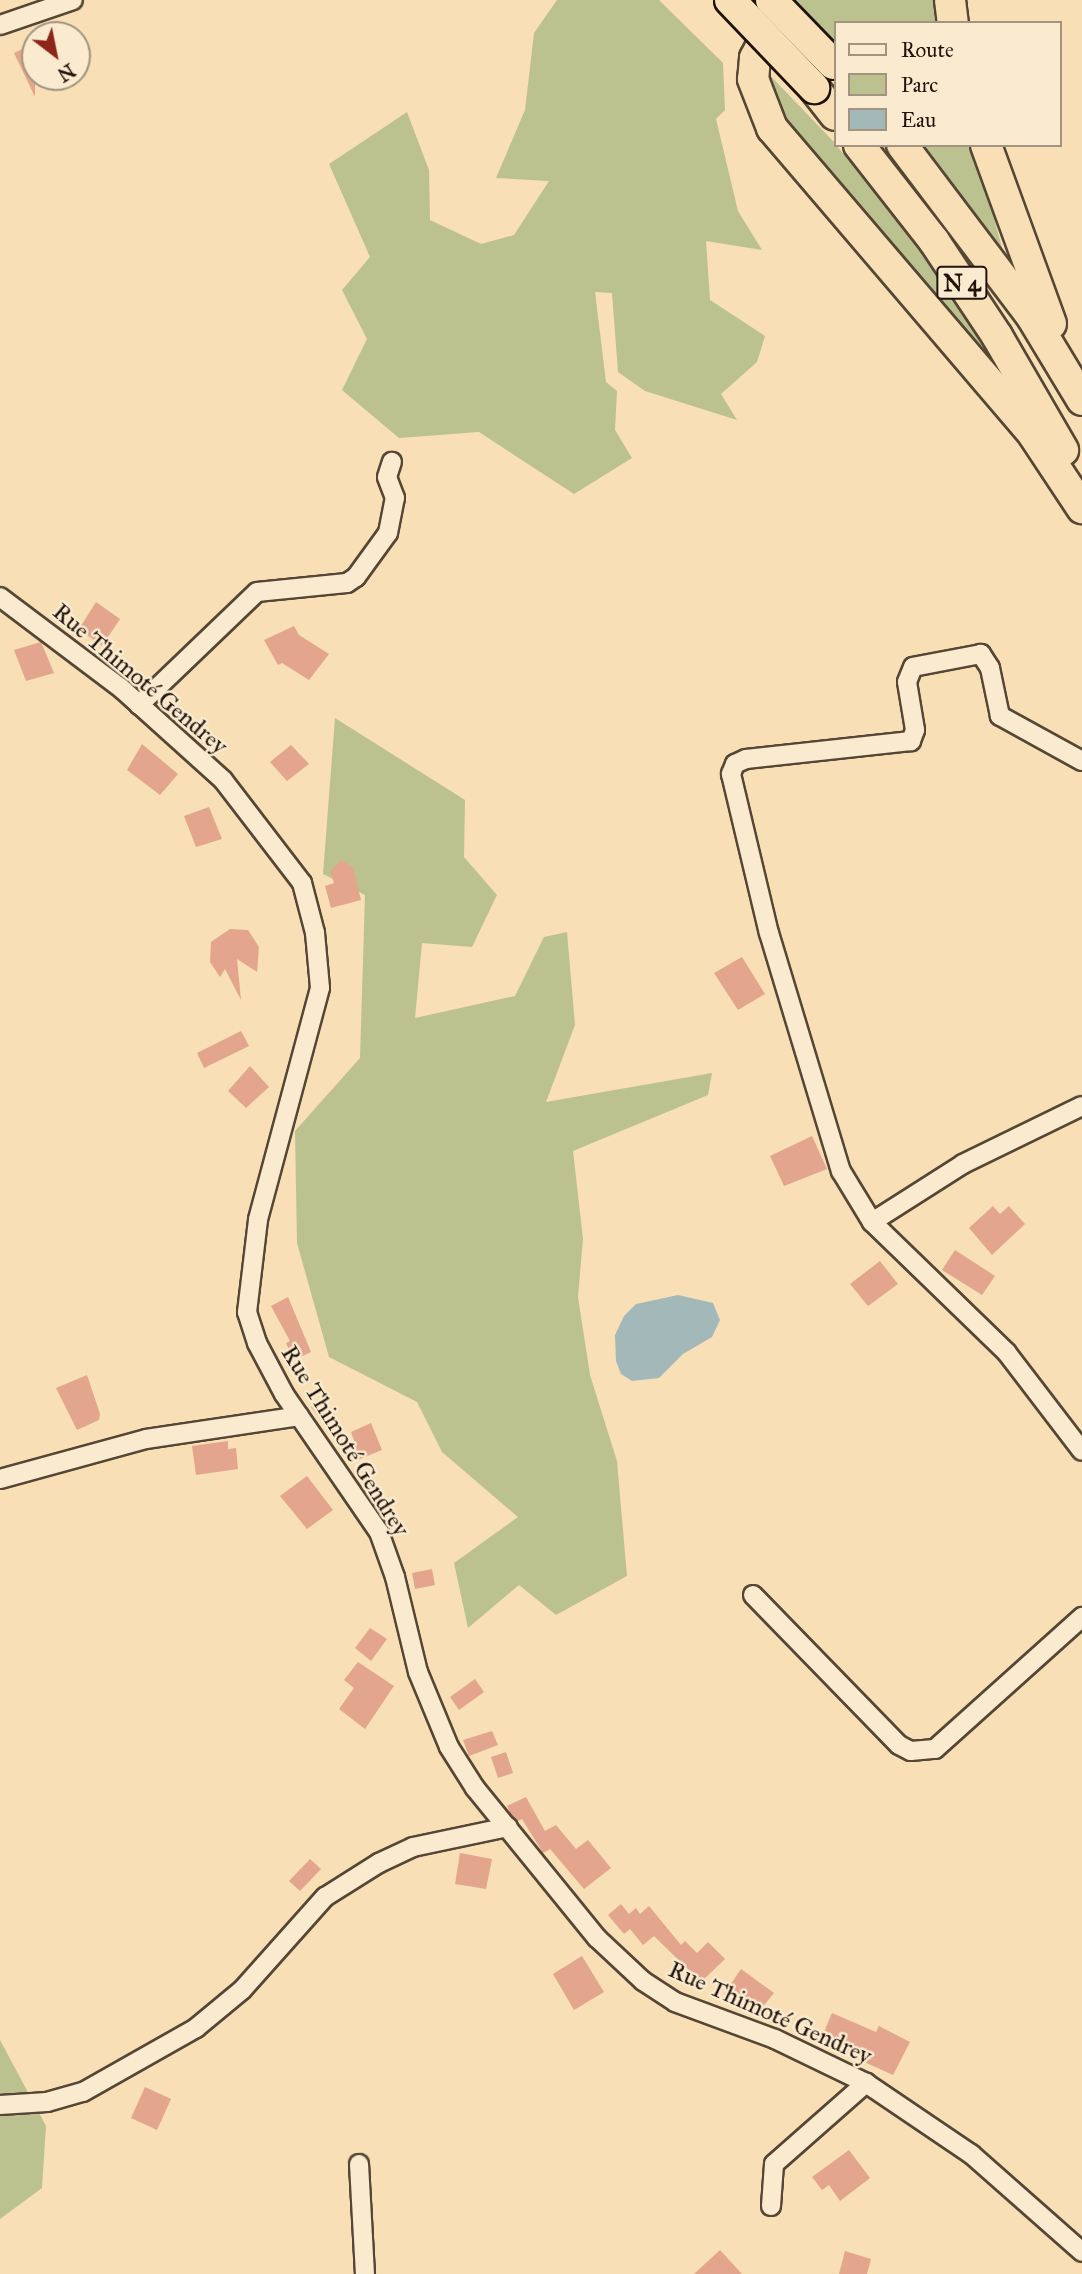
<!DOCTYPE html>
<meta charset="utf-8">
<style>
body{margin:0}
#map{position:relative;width:1082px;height:2274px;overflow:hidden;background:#f8dfb5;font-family:"IM FELL Great Primer",serif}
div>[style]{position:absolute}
.green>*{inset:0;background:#bbc28f}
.water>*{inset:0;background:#a3b9b9}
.building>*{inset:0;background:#e3a58d}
.roads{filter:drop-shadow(2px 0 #564635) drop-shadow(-2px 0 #564635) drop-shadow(0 2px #564635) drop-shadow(0 -2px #564635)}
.minor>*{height:18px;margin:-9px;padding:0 9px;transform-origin:9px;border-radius:9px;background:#faeacf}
.trunk>*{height:30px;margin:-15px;padding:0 15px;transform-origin:15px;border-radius:15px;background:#f8dfb5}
.bridges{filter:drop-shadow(2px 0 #20130a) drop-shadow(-2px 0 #20130a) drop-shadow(0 2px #20130a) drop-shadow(0 -2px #20130a)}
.trunk-bridge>*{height:30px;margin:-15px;padding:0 15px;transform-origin:15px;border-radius:15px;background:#f8dfb5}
span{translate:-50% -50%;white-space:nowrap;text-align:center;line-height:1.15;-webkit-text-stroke:5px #faeacf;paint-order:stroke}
.shield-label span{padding:2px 5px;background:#faeacf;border:2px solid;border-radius:5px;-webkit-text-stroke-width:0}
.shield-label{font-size:23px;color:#20130a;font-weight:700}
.street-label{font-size:24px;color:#20130a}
.legend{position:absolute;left:834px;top:21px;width:228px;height:126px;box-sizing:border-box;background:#faeacf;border:2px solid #a39480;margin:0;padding:9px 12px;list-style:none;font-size:21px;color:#20130a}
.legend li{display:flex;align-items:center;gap:14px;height:35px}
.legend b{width:35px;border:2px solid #a39480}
.north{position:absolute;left:21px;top:21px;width:70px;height:70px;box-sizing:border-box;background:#faeacf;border:2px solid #a39480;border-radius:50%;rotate:148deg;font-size:19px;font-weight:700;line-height:28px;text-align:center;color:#20130a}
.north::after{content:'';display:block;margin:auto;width:24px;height:32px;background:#8f2418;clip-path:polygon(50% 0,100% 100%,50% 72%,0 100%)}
</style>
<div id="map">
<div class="green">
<i style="clip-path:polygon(557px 0,659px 0,723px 63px,725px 110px,716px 119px,738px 211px,762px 250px,706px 241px,710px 300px,765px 336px,757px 362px,721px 394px,737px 420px,645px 391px,618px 372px,612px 293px,595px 292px,606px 382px,617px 391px,615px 430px,632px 458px,574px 494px,479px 432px,399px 438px,342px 390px,367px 339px,342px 290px,370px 257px,329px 164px,407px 112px,429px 170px,430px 220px,481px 244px,514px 235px,549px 181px,496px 178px,525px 110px,534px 33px)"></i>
<i style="clip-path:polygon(797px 0,936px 0,942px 23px,835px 23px,835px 50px,792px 5px)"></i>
<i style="clip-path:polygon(762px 67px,833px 141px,906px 232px,942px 278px,1027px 411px,778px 122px)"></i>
<i style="clip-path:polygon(917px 145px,974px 145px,1007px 266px)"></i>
<i style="clip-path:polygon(335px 718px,465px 800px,464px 857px,497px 895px,472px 947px,422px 943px,415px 1018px,515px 996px,544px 937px,567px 932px,575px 1025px,546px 1102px,712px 1073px,708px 1095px,573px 1151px,583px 1239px,578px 1297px,590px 1375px,617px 1461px,627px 1576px,556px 1615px,519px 1585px,468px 1628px,454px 1563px,518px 1517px,442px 1452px,417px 1402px,329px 1357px,297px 1243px,295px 1131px,360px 1058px,365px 895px,323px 874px)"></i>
<i style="clip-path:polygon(0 2040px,46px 2126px,42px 2188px,0 2219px)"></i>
</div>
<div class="water">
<i style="clip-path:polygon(678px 1295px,713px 1303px,720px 1320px,712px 1337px,683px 1354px,659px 1378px,632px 1381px,621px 1374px,616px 1361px,615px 1335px,624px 1316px,636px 1304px)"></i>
</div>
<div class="building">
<i style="clip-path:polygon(35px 43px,35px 97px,14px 53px)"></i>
<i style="clip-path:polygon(96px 602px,120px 619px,102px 646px,79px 629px)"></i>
<i style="clip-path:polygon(294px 626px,299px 635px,329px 654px,309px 680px,282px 663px,278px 665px,264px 640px)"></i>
<i style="clip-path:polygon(41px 642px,54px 673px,26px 681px,14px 650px)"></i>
<i style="clip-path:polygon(142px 744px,178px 774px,160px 795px,127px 770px)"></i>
<i style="clip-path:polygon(291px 745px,309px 764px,287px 781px,270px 762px)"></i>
<i style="clip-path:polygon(209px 807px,222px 839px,196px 847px,184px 816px)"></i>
<i style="clip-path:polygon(341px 860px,353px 867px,361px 900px,331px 908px,325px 886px,334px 883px,330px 871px)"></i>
<i style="clip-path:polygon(230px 929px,248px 930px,259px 947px,257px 972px,237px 959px,241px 1000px,225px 969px,220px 977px,210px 962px,211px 942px)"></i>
<i style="clip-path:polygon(742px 957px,765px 994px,738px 1010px,714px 973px)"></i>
<i style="clip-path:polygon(241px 1031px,249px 1046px,204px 1068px,197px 1053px)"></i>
<i style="clip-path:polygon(250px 1066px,269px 1087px,246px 1108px,228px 1091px)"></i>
<i style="clip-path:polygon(812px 1136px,827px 1169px,784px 1186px,770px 1156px)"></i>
<i style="clip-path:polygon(993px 1206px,1000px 1214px,1009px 1206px,1025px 1224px,992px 1255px,969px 1228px)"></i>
<i style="clip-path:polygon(955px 1250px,995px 1276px,982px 1295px,942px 1270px)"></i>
<i style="clip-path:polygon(880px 1261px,898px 1284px,868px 1306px,850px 1284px)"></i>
<i style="clip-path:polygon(288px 1297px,311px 1352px,294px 1360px,286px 1343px,290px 1341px,271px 1306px)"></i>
<i style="clip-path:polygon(87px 1375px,100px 1414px,99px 1420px,77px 1430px,56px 1388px)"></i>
<i style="clip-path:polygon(323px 1399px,335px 1415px,323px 1423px,311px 1407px)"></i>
<i style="clip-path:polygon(371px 1423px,382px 1450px,355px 1461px,349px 1445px,355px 1443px,351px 1432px)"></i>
<i style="clip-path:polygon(228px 1441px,228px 1449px,236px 1448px,238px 1469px,196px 1475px,192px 1446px)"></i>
<i style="clip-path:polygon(307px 1476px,333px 1510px,307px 1529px,280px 1496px)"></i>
<i style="clip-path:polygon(432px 1569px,435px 1585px,415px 1589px,412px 1573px)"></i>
<i style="clip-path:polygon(370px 1628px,387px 1639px,371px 1661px,355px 1648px)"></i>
<i style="clip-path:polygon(358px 1662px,394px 1686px,365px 1729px,339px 1709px,354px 1688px,344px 1680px)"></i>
<i style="clip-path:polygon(475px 1679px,484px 1692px,459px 1710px,450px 1697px)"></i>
<i style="clip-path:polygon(492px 1731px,498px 1745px,469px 1756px,463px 1740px)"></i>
<i style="clip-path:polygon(506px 1752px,513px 1773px,498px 1778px,491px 1757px)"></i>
<i style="clip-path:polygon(526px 1797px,545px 1831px,556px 1825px,576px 1849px,588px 1840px,611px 1868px,584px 1889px,550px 1849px,543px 1853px,522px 1819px,518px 1821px,511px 1815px,507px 1806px)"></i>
<i style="clip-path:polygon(460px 1853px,492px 1859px,486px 1889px,455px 1884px)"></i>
<i style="clip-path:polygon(310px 1859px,321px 1869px,300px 1891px,289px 1881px)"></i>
<i style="clip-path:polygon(621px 1904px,629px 1914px,636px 1908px,640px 1914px,649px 1906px,681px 1945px,685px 1941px,697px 1953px,708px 1942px,725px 1959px,701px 1982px,654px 1936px,643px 1945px,630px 1929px,624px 1934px,608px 1915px)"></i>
<i style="clip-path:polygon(582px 1956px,604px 1992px,574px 2010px,553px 1974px)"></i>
<i style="clip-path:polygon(741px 1969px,774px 1993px,761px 2009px,752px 2002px,746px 2010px,724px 1994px)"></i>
<i style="clip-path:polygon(832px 2013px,876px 2032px,879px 2026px,910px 2042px,893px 2075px,820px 2042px)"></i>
<i style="clip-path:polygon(145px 2087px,171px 2099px,157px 2130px,131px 2118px)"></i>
<i style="clip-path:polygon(849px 2150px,870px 2178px,840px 2201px,829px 2185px,822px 2190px,812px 2177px)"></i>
<i style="clip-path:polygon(720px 2250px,742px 2274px,694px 2274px)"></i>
<i style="clip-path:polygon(845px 2251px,871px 2259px,867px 2274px,839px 2274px)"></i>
</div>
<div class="roads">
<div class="minor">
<i style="left:0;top:25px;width:77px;rotate:-18.9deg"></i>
<i style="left:0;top:597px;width:153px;rotate:37deg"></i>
<i style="left:122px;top:689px;width:136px;rotate:42deg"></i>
<i style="left:223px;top:780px;width:130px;rotate:52.5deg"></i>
<i style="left:302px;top:883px;width:52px;rotate:75.4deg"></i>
<i style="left:315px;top:933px;width:55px;rotate:84.8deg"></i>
<i style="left:320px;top:988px;width:240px;rotate:105deg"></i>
<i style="left:258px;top:1220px;width:93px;rotate:96.8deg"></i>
<i style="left:247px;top:1312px;width:33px;rotate:72deg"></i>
<i style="left:257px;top:1343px;width:58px;rotate:62.1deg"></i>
<i style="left:284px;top:1394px;width:168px;rotate:55.5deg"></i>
<i style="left:379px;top:1532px;width:48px;rotate:70.4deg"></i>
<i style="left:395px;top:1577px;width:98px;rotate:76.4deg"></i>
<i style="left:418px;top:1672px;width:81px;rotate:67.5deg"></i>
<i style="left:449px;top:1747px;width:49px;rotate:57.6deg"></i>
<i style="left:475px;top:1788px;width:193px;rotate:50.9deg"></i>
<i style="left:597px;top:1938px;width:63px;rotate:43.1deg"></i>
<i style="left:643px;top:1981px;width:38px;rotate:33deg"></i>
<i style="left:675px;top:2002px;width:107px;rotate:20.3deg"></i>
<i style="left:775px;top:2039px;width:101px;rotate:25.8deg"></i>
<i style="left:866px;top:2083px;width:127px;rotate:34.1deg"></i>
<i style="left:971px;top:2154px;width:148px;rotate:41.4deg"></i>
<i style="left:139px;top:705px;width:163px;rotate:-43.8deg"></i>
<i style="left:257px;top:592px;width:90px;rotate:-5.7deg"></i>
<i style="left:347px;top:583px;width:11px;rotate:-34deg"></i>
<i style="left:356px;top:577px;width:54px;rotate:-54deg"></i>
<i style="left:388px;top:533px;width:36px;rotate:-79deg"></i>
<i style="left:395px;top:498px;width:22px;rotate:-111deg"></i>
<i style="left:387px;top:477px;width:16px;rotate:-72deg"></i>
<i style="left:1082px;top:761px;width:94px;rotate:-151.2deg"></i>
<i style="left:1000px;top:716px;width:49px;rotate:-101.8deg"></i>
<i style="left:990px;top:668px;width:17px;rotate:-123deg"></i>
<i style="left:981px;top:654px;width:69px;rotate:169.2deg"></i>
<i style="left:913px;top:667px;width:16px;rotate:112deg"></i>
<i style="left:907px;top:682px;width:49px;rotate:80.5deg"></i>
<i style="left:915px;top:730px;width:12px;rotate:110deg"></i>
<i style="left:911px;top:741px;width:166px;rotate:173.8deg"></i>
<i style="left:746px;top:759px;width:12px;rotate:156deg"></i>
<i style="left:735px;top:764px;width:11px;rotate:112deg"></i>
<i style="left:731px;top:774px;width:163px;rotate:76.6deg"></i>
<i style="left:769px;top:933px;width:249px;rotate:73.2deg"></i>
<i style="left:841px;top:1171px;width:60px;rotate:58.7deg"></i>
<i style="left:872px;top:1222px;width:188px;rotate:44.1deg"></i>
<i style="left:1007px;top:1353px;width:123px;rotate:52.6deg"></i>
<i style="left:872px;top:1222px;width:108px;rotate:-32.5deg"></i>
<i style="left:963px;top:1164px;width:132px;rotate:-26deg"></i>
<i style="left:0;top:1479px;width:151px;rotate:-15.3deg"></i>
<i style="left:146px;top:1439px;width:155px;rotate:-8.5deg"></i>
<i style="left:753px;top:1595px;width:209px;rotate:45.8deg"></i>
<i style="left:899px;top:1745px;width:13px;rotate:27deg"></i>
<i style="left:911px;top:1751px;width:24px;rotate:-5deg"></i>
<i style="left:935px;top:1749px;width:198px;rotate:-41.9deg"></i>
<i style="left:0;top:2105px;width:47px;rotate:-3.7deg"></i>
<i style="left:47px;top:2102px;width:37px;rotate:-16deg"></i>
<i style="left:83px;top:2092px;width:130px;rotate:-29.5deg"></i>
<i style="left:196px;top:2028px;width:60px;rotate:-39.6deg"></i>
<i style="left:242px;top:1990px;width:125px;rotate:-48.3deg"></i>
<i style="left:325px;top:1897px;width:64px;rotate:-32.2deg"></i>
<i style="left:379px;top:1863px;width:38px;rotate:-25deg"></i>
<i style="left:413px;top:1847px;width:97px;rotate:-11.9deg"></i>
<i style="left:359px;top:2164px;width:110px;rotate:86.9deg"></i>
<i style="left:771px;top:2206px;width:42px;rotate:-85.9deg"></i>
<i style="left:774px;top:2164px;width:123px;rotate:-41.4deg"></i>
</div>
<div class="trunk">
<i style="left:950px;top:0;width:23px;rotate:83deg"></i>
<i style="left:777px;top:16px;width:47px;rotate:117.6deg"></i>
<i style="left:755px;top:58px;width:21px;rotate:95deg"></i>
<i style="left:753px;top:79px;width:53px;rotate:68.8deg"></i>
<i style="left:772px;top:128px;width:402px;rotate:49.5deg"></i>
<i style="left:1033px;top:434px;width:89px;rotate:56.5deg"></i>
<i style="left:814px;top:88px;width:34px;rotate:52deg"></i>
<i style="left:859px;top:145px;width:122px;rotate:52deg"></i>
<i style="left:934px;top:241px;width:114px;rotate:56.4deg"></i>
<i style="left:997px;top:336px;width:132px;rotate:59.9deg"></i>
<i style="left:902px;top:145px;width:216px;rotate:52.9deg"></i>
<i style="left:1032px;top:317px;width:97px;rotate:58.9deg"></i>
<i style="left:986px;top:145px;width:190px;rotate:70deg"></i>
</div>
</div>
<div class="bridges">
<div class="trunk-bridge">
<i style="left:730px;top:0;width:122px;rotate:46.3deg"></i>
<i style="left:771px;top:0;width:89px;rotate:45.9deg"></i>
</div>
</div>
<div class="shield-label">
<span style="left:962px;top:283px">N 4</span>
</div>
<div class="street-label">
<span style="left:140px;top:679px;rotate:40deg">Rue Thimoté Gendrey</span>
<span style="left:345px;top:1441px;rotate:58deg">Rue Thimoté Gendrey</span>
<span style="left:770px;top:2013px;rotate:24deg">Rue Thimoté Gendrey</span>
</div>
<ul class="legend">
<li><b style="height:9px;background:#faeacf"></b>Route</li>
<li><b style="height:19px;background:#bbc28f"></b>Parc</li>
<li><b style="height:19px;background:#a3b9b9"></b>Eau</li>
</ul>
<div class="north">N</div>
</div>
